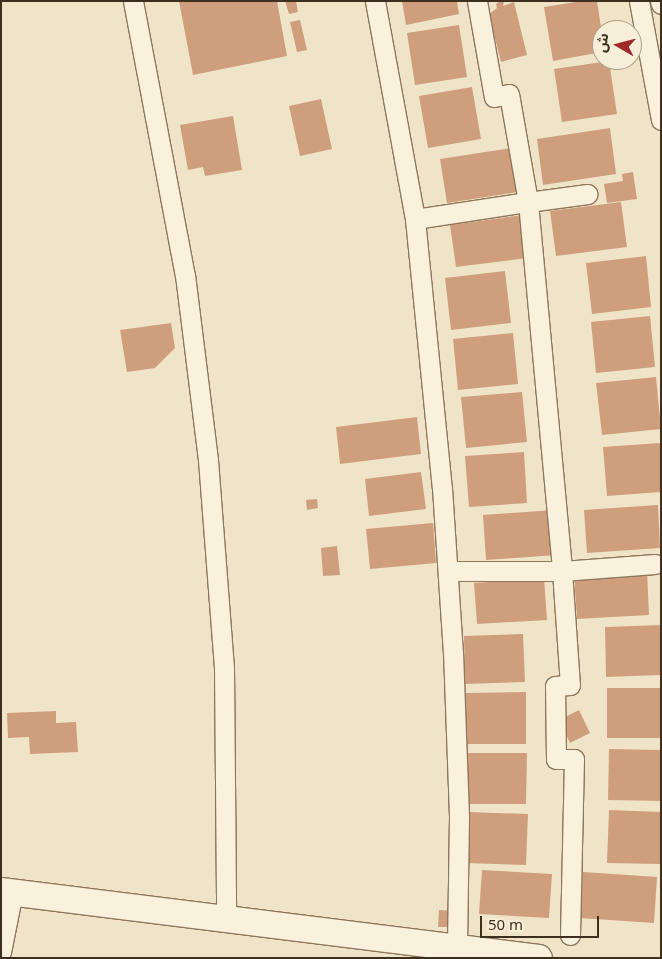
<!DOCTYPE html>
<meta charset="utf-8">
<style>
body{margin:0}
#map{position:relative;width:662px;height:959px;overflow:hidden;background:#f0e4c8;font-family:Georgia,"Noto Sans Arabic",serif}
div>[style]{position:absolute}
.building>*{inset:0;background:#cf9f7d}
.roads{filter:drop-shadow(1px 0 #8d765c) drop-shadow(-1px 0 #8d765c) drop-shadow(0 1px #8d765c) drop-shadow(0 -1px #8d765c)}
.street>*{height:19px;margin:-9.5px;padding:0 9.5px;transform-origin:9.5px;border-radius:9.5px;background:#faf1dc}
.secondary>*{height:26px;margin:-13px;padding:0 13px;transform-origin:13px;border-radius:13px;background:#faf1dc}
span{translate:-50% -50%;white-space:nowrap;text-align:center;line-height:1.15;-webkit-text-stroke:5px #f7eed8;paint-order:stroke}
.frame{position:absolute;inset:0;border:2px solid #3d2e20;pointer-events:none}
.north{position:absolute;left:592px;top:20px;width:50px;height:50px;box-sizing:border-box;background:#f7eed8;border:1px solid #ada18e;border-radius:50%;rotate:278deg;font-size:14px;font-weight:700;line-height:20px;text-align:center;color:#3d2e20}
.north::after{content:'';display:block;margin:auto;width:18px;height:22px;background:#9e2a2b;clip-path:polygon(50% 0,100% 100%,50% 72%,0 100%)}
.scale{position:absolute;left:480px;top:916px;width:119px;height:22px;box-sizing:border-box;border:2px solid #3d2e20;border-top:0;padding-left:6px;font-size:15px;line-height:18px;white-space:nowrap;color:#3d2e20;-webkit-text-stroke:4px #f7eed8;paint-order:stroke}
</style>
<div id="map">
<div class="building">
<i style="clip-path:polygon(179px 1px,277px 1px,287px 56px,193px 75px)"></i>
<i style="clip-path:polygon(285px 1px,296px 1px,298px 12px,289px 14px)"></i>
<i style="clip-path:polygon(402px 1px,457px 1px,459px 14px,406px 25px)"></i>
<i style="clip-path:polygon(500px 1px,504px 1px,503px 6px,514px 2px,527px 55px,501px 62px,489px 14px,497px 8px,496px 4px)"></i>
<i style="clip-path:polygon(582px 1px,597px 1px,602px 34px,602px 52px,553px 61px,544px 7px)"></i>
<i style="clip-path:polygon(300px 20px,307px 50px,297px 52px,290px 22px)"></i>
<i style="clip-path:polygon(459px 25px,467px 77px,415px 85px,407px 33px)"></i>
<i style="clip-path:polygon(609px 61px,617px 114px,562px 122px,554px 69px)"></i>
<i style="clip-path:polygon(472px 87px,481px 139px,428px 148px,419px 96px)"></i>
<i style="clip-path:polygon(321px 99px,332px 149px,300px 156px,289px 106px)"></i>
<i style="clip-path:polygon(233px 116px,242px 170px,205px 176px,203px 167px,188px 170px,180px 125px)"></i>
<i style="clip-path:polygon(610px 128px,616px 174px,543px 185px,537px 139px)"></i>
<i style="clip-path:polygon(511px 148px,518px 192px,447px 203px,440px 159px)"></i>
<i style="clip-path:polygon(633px 172px,637px 199px,607px 203px,604px 184px,623px 181px,622px 174px)"></i>
<i style="clip-path:polygon(621px 202px,627px 247px,556px 256px,550px 211px)"></i>
<i style="clip-path:polygon(522px 215px,528px 258px,456px 267px,450px 225px)"></i>
<i style="clip-path:polygon(646px 256px,651px 307px,592px 314px,586px 263px)"></i>
<i style="clip-path:polygon(505px 271px,511px 323px,451px 330px,445px 278px)"></i>
<i style="clip-path:polygon(650px 316px,655px 367px,596px 373px,591px 322px)"></i>
<i style="clip-path:polygon(171px 323px,175px 348px,155px 368px,127px 372px,120px 330px)"></i>
<i style="clip-path:polygon(513px 333px,518px 384px,458px 390px,453px 339px)"></i>
<i style="clip-path:polygon(656px 377px,661px 429px,602px 435px,596px 383px)"></i>
<i style="clip-path:polygon(522px 392px,527px 442px,466px 448px,461px 397px)"></i>
<i style="clip-path:polygon(417px 417px,421px 454px,340px 464px,336px 427px)"></i>
<i style="clip-path:polygon(660px 443px,661px 492px,607px 496px,603px 447px)"></i>
<i style="clip-path:polygon(524px 452px,527px 503px,469px 507px,465px 456px)"></i>
<i style="clip-path:polygon(421px 472px,426px 509px,369px 516px,365px 479px)"></i>
<i style="clip-path:polygon(317px 499px,318px 508px,307px 510px,306px 500px)"></i>
<i style="clip-path:polygon(658px 505px,660px 548px,587px 553px,584px 510px)"></i>
<i style="clip-path:polygon(554px 510px,557px 555px,486px 560px,483px 515px)"></i>
<i style="clip-path:polygon(433px 523px,436px 563px,370px 569px,366px 529px)"></i>
<i style="clip-path:polygon(337px 546px,340px 575px,323px 576px,321px 548px)"></i>
<i style="clip-path:polygon(647px 571px,649px 615px,577px 619px,574px 575px)"></i>
<i style="clip-path:polygon(544px 578px,547px 620px,477px 624px,474px 583px)"></i>
<i style="clip-path:polygon(661px 625px,661px 675px,606px 677px,605px 627px)"></i>
<i style="clip-path:polygon(523px 634px,525px 682px,465px 684px,464px 636px)"></i>
<i style="clip-path:polygon(607px 688px,661px 688px,661px 738px,607px 738px)"></i>
<i style="clip-path:polygon(526px 692px,526px 744px,466px 744px,466px 693px)"></i>
<i style="clip-path:polygon(579px 710px,590px 733px,570px 743px,559px 720px)"></i>
<i style="clip-path:polygon(56px 711px,56px 723px,76px 722px,78px 752px,30px 754px,29px 737px,8px 738px,7px 713px)"></i>
<i style="clip-path:polygon(609px 749px,661px 750px,661px 801px,608px 800px)"></i>
<i style="clip-path:polygon(467px 753px,527px 753px,526px 804px,467px 804px)"></i>
<i style="clip-path:polygon(609px 810px,661px 812px,661px 864px,607px 863px)"></i>
<i style="clip-path:polygon(468px 812px,528px 814px,526px 865px,465px 863px)"></i>
<i style="clip-path:polygon(482px 870px,552px 874px,549px 918px,479px 914px)"></i>
<i style="clip-path:polygon(583px 872px,657px 877px,654px 923px,580px 918px)"></i>
<i style="clip-path:polygon(439px 910px,453px 911px,452px 927px,438px 927px)"></i>
</div>
<div class="roads">
<div class="street">
<i style="left:133px;top:1px;width:279px;rotate:79.3deg"></i>
<i style="left:185px;top:275px;width:186px;rotate:82.9deg"></i>
<i style="left:208px;top:460px;width:208px;rotate:85.6deg"></i>
<i style="left:224px;top:667px;width:252px;rotate:89.5deg"></i>
<i style="left:375px;top:1px;width:222px;rotate:79.6deg"></i>
<i style="left:415px;top:219px;width:270px;rotate:84.3deg"></i>
<i style="left:442px;top:488px;width:164px;rotate:86.2deg"></i>
<i style="left:453px;top:652px;width:166px;rotate:87.9deg"></i>
<i style="left:459px;top:818px;width:129px;rotate:90.9deg"></i>
<i style="left:477px;top:1px;width:97px;rotate:80deg"></i>
<i style="left:494px;top:97px;width:15px;rotate:-11deg"></i>
<i style="left:509px;top:94px;width:110px;rotate:80deg"></i>
<i style="left:528px;top:202px;width:60px;rotate:-7.7deg"></i>
<i style="left:639px;top:1px;width:121px;rotate:79.5deg"></i>
<i style="left:660px;top:1px;width:3px;rotate:72deg"></i>
<i style="left:415px;top:219px;width:114px;rotate:-8.6deg"></i>
<i style="left:528px;top:202px;width:371px;rotate:84.7deg"></i>
<i style="left:562px;top:571px;width:114px;rotate:86deg"></i>
<i style="left:570px;top:685px;width:15px;rotate:176deg"></i>
<i style="left:555px;top:686px;width:73px;rotate:89.2deg"></i>
<i style="left:556px;top:759px;width:18px"></i>
<i style="left:574px;top:759px;width:176px;rotate:91.3deg"></i>
<i style="left:448px;top:571px;width:114px"></i>
<i style="left:562px;top:571px;width:93px;rotate:-4.3deg"></i>
<i style="left:1px;top:952px;width:61px;rotate:-78.7deg"></i>
</div>
<div class="secondary">
<i style="left:1px;top:891px;width:542px;rotate:7.1deg"></i>
</div>
</div>
<div class="frame"></div>
<div class="north">ش</div>
<div class="scale">50 m</div>
</div>
